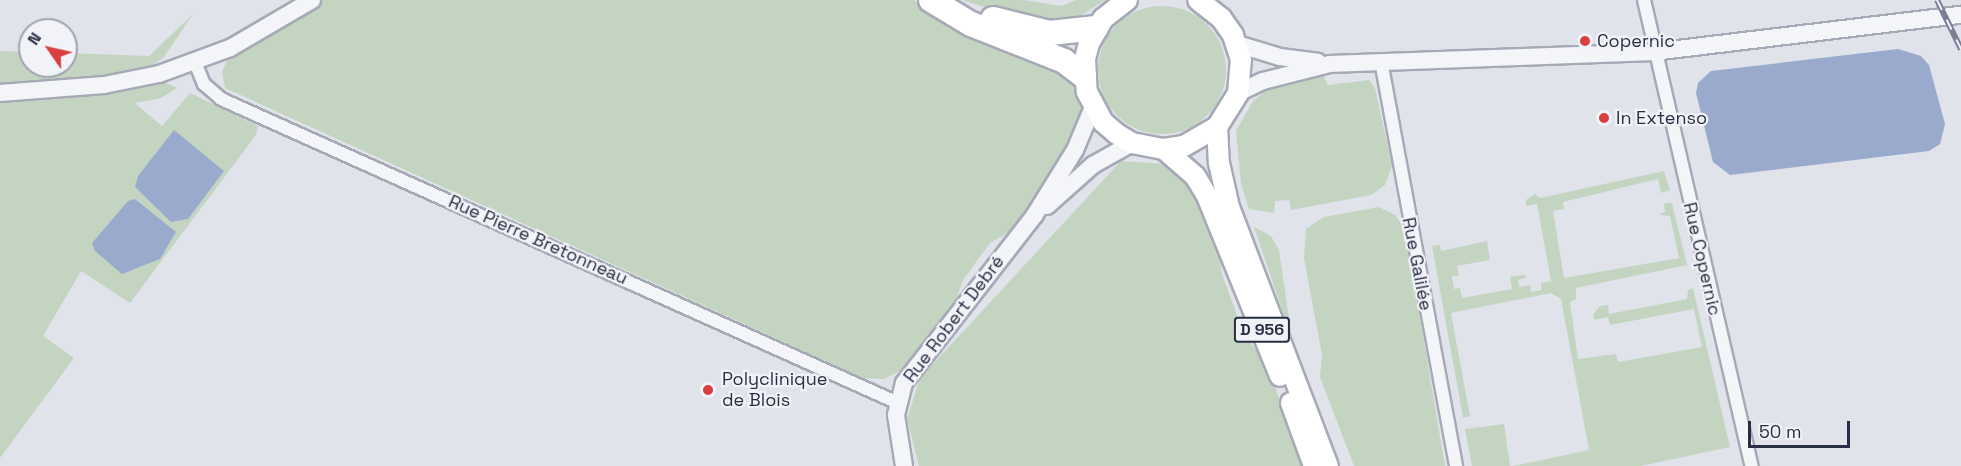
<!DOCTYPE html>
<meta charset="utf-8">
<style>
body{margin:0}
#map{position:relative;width:1961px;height:466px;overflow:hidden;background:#e1e3eb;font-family:"Space Grotesk",sans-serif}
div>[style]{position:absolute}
.green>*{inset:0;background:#c3d5c1}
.round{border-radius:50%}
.water>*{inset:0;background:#99aacd}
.roads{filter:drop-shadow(2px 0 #a6a9b6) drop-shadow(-2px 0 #a6a9b6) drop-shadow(0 2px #a6a9b6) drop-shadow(0 -2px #a6a9b6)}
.minor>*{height:12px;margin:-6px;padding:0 6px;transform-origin:6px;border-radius:6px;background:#f4f5f9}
.tertiary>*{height:16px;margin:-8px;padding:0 8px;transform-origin:8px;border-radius:8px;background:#f4f5f9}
.primary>*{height:20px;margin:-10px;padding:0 10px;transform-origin:10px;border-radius:10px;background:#fff}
.motorway>*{height:24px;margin:-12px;padding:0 12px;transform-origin:12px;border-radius:12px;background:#fff}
.rail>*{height:6px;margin-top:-3px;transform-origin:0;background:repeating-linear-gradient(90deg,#f1f3f8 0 11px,#797f96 0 22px);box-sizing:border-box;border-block:2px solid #797f96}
.dots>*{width:16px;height:16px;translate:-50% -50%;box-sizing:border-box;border:3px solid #f1f3f8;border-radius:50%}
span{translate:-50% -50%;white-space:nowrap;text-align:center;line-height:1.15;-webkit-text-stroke:4.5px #f1f3f8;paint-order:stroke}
.shield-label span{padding:2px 4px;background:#f1f3f8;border:2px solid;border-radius:4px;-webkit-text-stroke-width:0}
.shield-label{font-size:16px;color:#282e44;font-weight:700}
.poi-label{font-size:18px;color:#282e44}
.left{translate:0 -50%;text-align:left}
.street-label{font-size:18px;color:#282e44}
.north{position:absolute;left:18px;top:18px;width:60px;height:60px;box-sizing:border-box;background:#f1f3f8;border:2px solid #a1a4b0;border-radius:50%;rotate:304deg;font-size:16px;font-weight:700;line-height:24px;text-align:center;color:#282e44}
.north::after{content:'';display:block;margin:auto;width:21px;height:27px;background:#d83f3d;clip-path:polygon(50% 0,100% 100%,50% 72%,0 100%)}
.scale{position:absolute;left:1748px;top:421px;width:102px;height:27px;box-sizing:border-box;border:3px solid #282e44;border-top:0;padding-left:8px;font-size:18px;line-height:21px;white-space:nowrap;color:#282e44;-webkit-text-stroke:4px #f1f3f8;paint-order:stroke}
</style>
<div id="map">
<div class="green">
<i style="clip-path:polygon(321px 0,914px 0,964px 31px,1062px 68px,1075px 81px,1081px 106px,1079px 123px,1073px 141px,1055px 170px,1008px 233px,990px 243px,963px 280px,957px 297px,902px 370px,884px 379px,863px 378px,225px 88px,222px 72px,228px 58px)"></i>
<i style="clip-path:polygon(962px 0,1024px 0,1062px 6px,1076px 0,1105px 0,1076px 19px,1057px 24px,1027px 21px)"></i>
<i class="round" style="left:1098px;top:6px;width:128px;height:128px"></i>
<i style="clip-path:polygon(193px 14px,164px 57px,148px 69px,90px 81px,0 86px,0 51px,30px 52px,30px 66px,66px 66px,66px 53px,149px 56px)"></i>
<i style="clip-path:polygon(1323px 75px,1328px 85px,1369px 80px,1375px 88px,1392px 166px,1385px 185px,1371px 195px,1291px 210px,1289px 200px,1275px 201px,1274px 213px,1249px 209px,1241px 184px,1236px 131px,1253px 101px,1267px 90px)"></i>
<i style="clip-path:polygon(162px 81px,177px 88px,161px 98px,135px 103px,162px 126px,190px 93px,258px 126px,256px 135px,130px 303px,81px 271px,43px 336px,74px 358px,0 458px,0 101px,69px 97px)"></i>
<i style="clip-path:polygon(1121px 161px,1167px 164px,1189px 186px,1215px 224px,1222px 274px,1243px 332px,1268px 367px,1303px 466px,919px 466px,907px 419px,920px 378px)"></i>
<i style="clip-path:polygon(1664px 171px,1670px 190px,1661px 193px,1658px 179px,1563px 202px,1564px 209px,1553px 211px,1564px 278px,1679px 258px,1670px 216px,1659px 215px,1665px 212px,1664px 203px,1672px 203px,1687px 265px,1576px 288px,1576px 299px,1570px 302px,1578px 359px,1616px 354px,1618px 362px,1702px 347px,1694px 309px,1610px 325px,1608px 317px,1594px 320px,1593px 315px,1600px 306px,1608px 305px,1609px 314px,1687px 299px,1688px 290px,1693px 288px,1730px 447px,1641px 466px,1513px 466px,1589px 450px,1561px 299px,1551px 293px,1451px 313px,1470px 416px,1463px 418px,1432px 246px,1440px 245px,1441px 251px,1487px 241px,1490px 260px,1457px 266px,1459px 276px,1452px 276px,1454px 289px,1460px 288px,1462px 298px,1512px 289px,1510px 277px,1524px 275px,1527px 277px,1518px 280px,1519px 287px,1530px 285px,1531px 292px,1541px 290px,1541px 283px,1551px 281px,1537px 204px,1526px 206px,1526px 200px,1535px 194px,1540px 198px)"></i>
<i style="clip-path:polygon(1379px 207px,1395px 215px,1405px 228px,1445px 466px,1354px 466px,1320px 377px,1322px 355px,1304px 258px,1306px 229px,1324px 217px)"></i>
<i style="clip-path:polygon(1254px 227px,1271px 236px,1279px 250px,1292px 339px)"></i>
<i style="clip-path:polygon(1504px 424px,1510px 466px,1472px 466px,1465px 429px)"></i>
</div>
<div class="water">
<i style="clip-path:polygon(1898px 49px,1921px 56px,1929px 65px,1945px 124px,1940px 144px,1929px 151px,1730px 175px,1713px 162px,1696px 93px,1698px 83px,1711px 71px)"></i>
<i style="clip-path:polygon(174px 130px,224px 171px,188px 219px,171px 222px,135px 187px,138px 176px)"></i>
<i style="clip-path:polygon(135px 199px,176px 232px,160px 259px,122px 274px,95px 251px,92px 243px,128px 201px)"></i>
</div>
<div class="roads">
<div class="minor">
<i style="left:1644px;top:0;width:478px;rotate:77deg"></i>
<i style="left:1381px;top:61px;width:412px;rotate:79.5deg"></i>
<i style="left:195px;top:62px;width:24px;rotate:68deg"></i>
<i style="left:204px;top:84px;width:23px;rotate:41deg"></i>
<i style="left:221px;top:99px;width:742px;rotate:24.18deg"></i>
</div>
<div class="tertiary">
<i style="left:1237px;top:44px;width:45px;rotate:16.8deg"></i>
<i style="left:1280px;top:57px;width:38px;rotate:7deg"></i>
<i style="left:0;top:93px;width:104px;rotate:-4.4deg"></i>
<i style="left:104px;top:85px;width:56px;rotate:-11.3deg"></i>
<i style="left:159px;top:74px;width:76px;rotate:-20.1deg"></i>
<i style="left:230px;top:48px;width:95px;rotate:-30.3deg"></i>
<i style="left:1238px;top:93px;width:28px;rotate:-26deg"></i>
<i style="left:1263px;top:81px;width:69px;rotate:-14.2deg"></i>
<i style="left:1330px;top:64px;width:323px;rotate:-2.1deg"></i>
<i style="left:1653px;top:52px;width:310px;rotate:-6.9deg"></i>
<i style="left:1047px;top:206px;width:62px;rotate:-41.7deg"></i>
<i style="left:1093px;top:165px;width:45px;rotate:-29.4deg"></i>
<i style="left:904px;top:466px;width:52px;rotate:-98.9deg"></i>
<i style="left:896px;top:415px;width:33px;rotate:-76deg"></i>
<i style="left:904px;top:383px;width:212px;rotate:-52.1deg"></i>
<i style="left:1034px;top:216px;width:78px;rotate:-58.2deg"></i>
<i style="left:1075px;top:150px;width:47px;rotate:-67.3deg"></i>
</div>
<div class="primary">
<i style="left:1127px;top:0;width:31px;rotate:142deg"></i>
<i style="left:1103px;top:19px;width:28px;rotate:120deg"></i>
<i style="left:1089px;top:43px;width:16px;rotate:104deg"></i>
<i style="left:1085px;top:59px;width:33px;rotate:87deg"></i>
<i style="left:1087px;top:92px;width:34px;rotate:62deg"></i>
<i style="left:1103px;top:122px;width:18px;rotate:41deg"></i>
<i style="left:1117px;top:134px;width:17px;rotate:31deg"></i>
<i style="left:1132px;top:143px;width:33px;rotate:11deg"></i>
<i style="left:1164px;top:149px;width:20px;rotate:-9deg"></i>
<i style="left:1184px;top:146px;width:38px;rotate:-30deg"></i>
<i style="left:1217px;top:127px;width:40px;rotate:-58deg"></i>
<i style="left:1238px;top:93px;width:33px;rotate:-85deg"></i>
<i style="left:1241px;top:60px;width:26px;rotate:-108deg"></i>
<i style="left:1233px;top:35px;width:21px;rotate:-125deg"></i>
<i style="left:1221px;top:18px;width:29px;rotate:-142deg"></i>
<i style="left:1217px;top:127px;width:36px;rotate:87deg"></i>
<i style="left:1219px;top:163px;width:45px;rotate:77.2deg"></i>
<i style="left:1229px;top:207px;width:277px;rotate:69.1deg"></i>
<i style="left:1164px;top:149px;width:41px;rotate:41.1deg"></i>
<i style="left:1195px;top:176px;width:23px;rotate:59deg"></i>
<i style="left:1207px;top:196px;width:194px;rotate:67.9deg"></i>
<i style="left:1291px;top:403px;width:67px;rotate:69.9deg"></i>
</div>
<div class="motorway">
<i style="left:931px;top:0;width:47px;rotate:31deg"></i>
<i style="left:971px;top:24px;width:100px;rotate:21.7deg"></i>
<i style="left:1064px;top:61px;width:25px;rotate:37deg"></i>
<i style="left:993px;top:19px;width:59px;rotate:13.8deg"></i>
<i style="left:1050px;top:33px;width:46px;rotate:-6.2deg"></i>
</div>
</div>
<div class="rail">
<i style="left:1937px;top:0;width:55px;rotate:63.9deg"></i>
</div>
<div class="dots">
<i style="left:1585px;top:41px;background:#d83f3d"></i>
<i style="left:1604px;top:118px;background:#d83f3d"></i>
<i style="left:708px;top:390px;background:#d83f3d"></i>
</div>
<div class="shield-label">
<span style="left:1262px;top:330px">D 956</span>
</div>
<div class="poi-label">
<span class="left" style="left:1597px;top:41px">Copernic</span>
<span class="left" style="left:1616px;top:118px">In Extenso</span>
<span class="left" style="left:722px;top:390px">Polyclinique<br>de Blois</span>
</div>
<div class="street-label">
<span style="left:538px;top:240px;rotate:24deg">Rue Pierre Bretonneau</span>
<span style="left:1702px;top:259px;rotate:77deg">Rue Copernic</span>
<span style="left:1417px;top:264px;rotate:79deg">Rue Galilée</span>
<span style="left:954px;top:319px;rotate:-53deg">Rue Robert Debré</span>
</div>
<div class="north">N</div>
<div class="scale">50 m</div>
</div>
